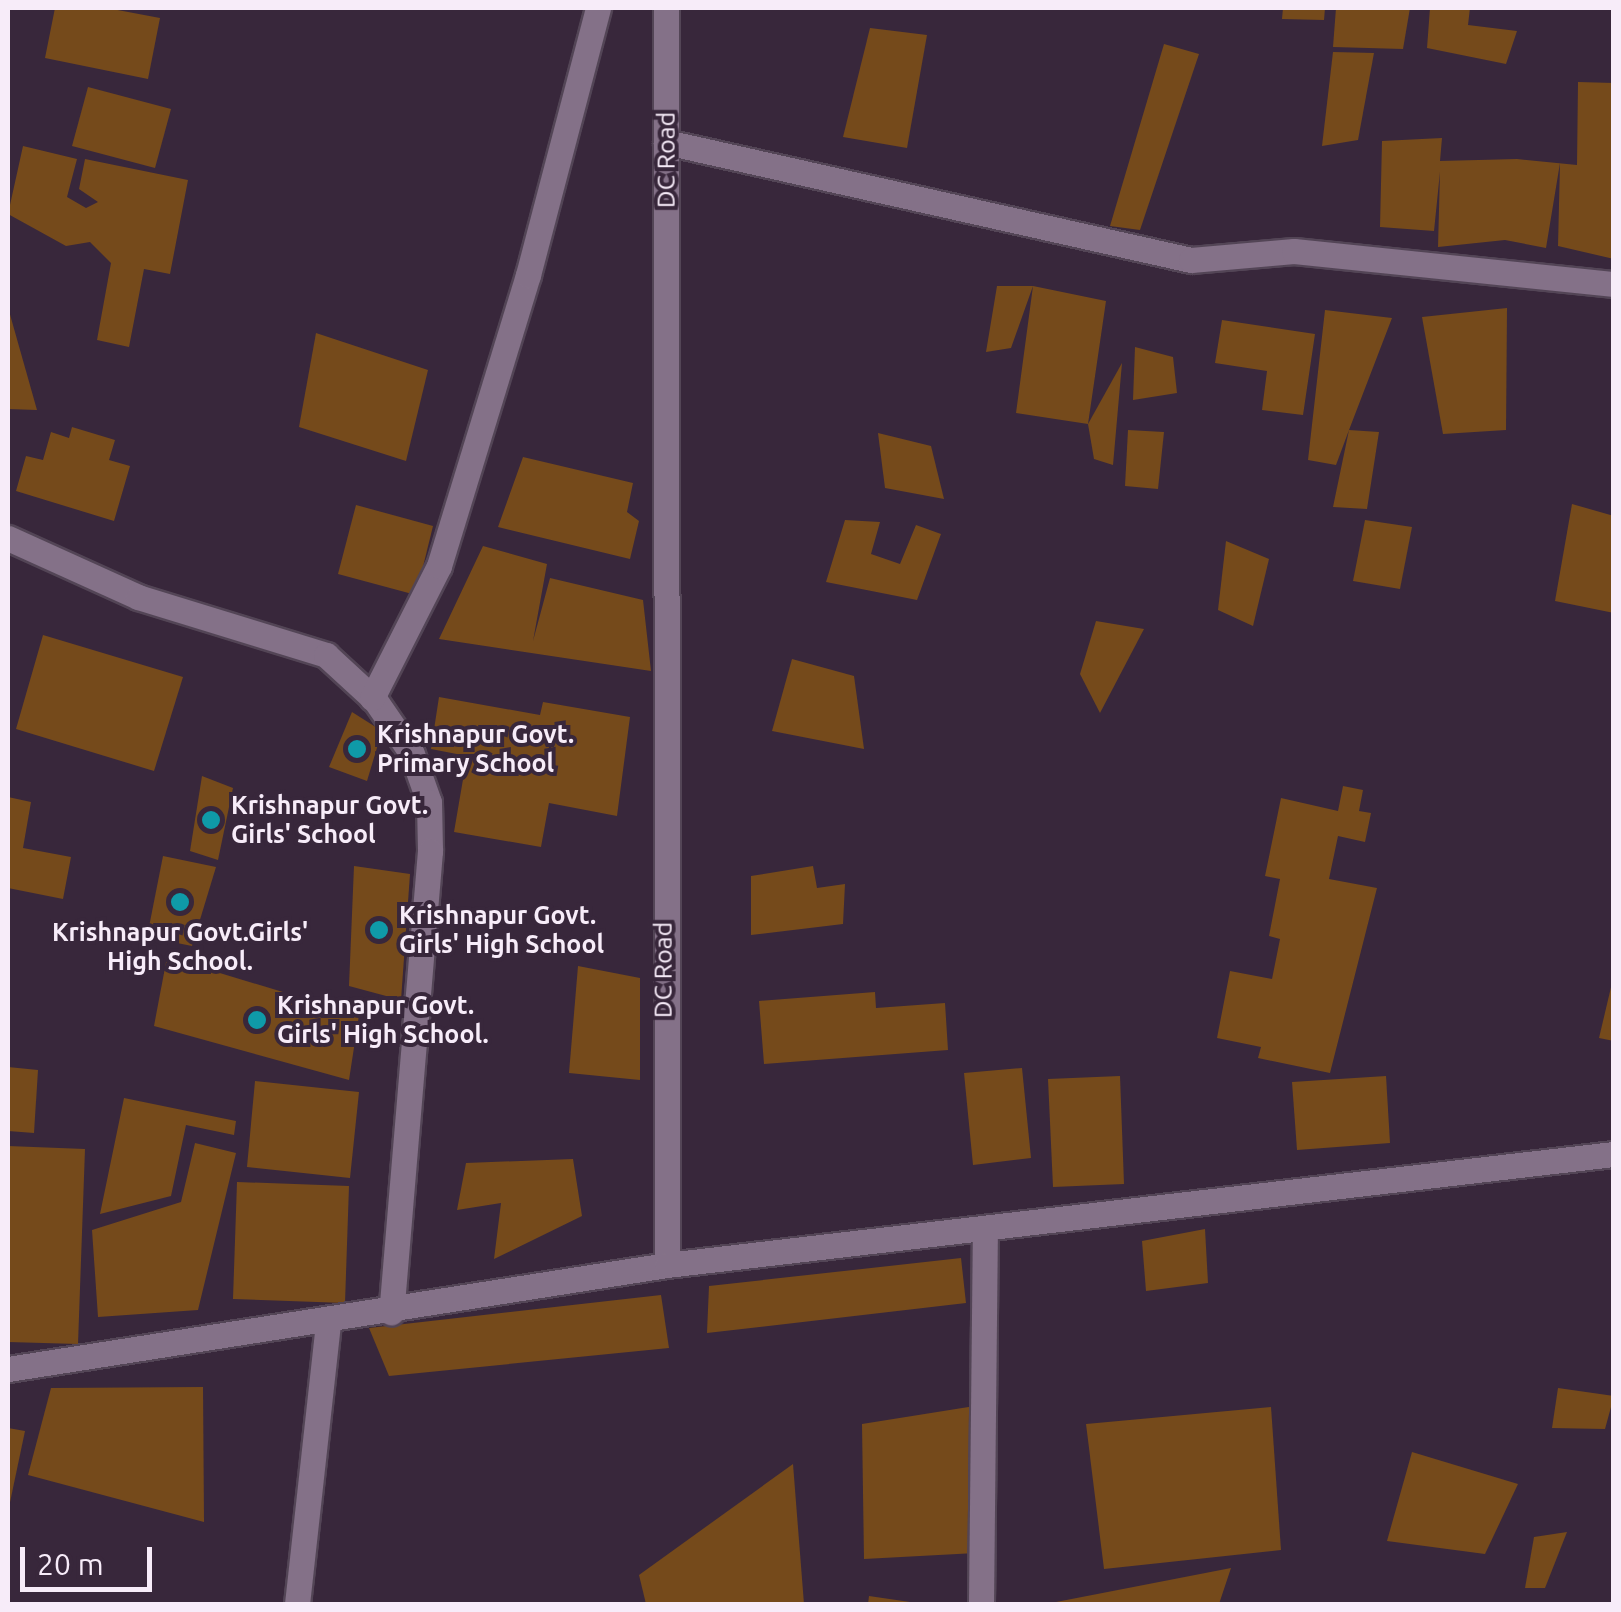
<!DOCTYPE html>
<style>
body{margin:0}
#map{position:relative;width:1621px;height:1612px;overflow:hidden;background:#38273b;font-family:Ubuntu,sans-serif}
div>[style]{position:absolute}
.building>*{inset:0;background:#754a1b}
.roads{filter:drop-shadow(2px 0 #534556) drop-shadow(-2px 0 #534556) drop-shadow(0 2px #534556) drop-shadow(0 -2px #534556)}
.minor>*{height:25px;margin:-12.5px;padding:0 12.5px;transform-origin:12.5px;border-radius:12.5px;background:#847188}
.tertiary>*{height:25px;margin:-12.5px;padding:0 12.5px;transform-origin:12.5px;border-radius:12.5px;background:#847188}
.dots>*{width:28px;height:28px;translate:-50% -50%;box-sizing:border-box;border:5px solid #38273b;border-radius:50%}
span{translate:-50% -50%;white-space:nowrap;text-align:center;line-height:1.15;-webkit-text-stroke:8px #38273b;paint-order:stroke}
.street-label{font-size:25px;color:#f7ecf9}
.poi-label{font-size:25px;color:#f7ecf9;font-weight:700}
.left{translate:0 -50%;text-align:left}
.frame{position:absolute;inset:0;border:10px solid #f7ecf9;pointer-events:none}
.scale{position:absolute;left:20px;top:1547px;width:132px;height:45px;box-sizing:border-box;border:5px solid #f7ecf9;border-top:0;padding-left:12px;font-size:30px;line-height:35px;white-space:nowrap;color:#f7ecf9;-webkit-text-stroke:8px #38273b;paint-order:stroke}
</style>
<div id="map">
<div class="building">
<i style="clip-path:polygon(55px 8px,107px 8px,160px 18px,148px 79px,45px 58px)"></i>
<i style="clip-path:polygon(1283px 8px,1325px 8px,1324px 20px,1282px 19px)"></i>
<i style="clip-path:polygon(1336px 8px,1410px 8px,1403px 49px,1333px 47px)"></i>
<i style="clip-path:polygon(1430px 8px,1470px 8px,1468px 25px,1517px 31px,1506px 64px,1427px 48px)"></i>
<i style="clip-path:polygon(870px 28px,927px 35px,907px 148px,843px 137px)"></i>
<i style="clip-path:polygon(1164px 44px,1199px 54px,1140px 230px,1110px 226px)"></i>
<i style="clip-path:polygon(1333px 52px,1374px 53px,1358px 140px,1322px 146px)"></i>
<i style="clip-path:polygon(1578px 82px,1614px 83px,1614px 259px,1558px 246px,1560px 163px,1546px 248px,1505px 240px,1438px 247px,1440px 172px,1434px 231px,1380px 227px,1382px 141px,1442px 138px,1440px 161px,1517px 159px,1577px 165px)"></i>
<i style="clip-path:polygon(88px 87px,171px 109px,155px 168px,72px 146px)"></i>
<i style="clip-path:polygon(23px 146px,77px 159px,67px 197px,86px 208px,98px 202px,79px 189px,85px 159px,188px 180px,170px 274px,144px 269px,129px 347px,97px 340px,111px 263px,90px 242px,66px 246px,8px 214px)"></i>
<i style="clip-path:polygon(997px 286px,1033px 286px,1106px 301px,1088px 424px,1016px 413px,1033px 286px,1011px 348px,986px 352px)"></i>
<i style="clip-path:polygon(1507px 308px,1506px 430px,1443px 434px,1422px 317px)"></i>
<i style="clip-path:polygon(1325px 310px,1392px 318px,1349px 430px,1379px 432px,1367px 509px,1333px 507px,1349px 430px,1336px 465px,1308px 460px)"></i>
<i style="clip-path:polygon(8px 311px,9px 311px,37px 410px,8px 409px)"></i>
<i style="clip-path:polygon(1222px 320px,1315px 334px,1303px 415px,1262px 410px,1267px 371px,1215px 363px)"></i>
<i style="clip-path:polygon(316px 333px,428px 370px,406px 461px,299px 427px)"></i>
<i style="clip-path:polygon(1135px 347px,1173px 357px,1177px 393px,1133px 400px)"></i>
<i style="clip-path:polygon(1122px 363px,1113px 465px,1094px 459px,1088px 424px)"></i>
<i style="clip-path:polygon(72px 427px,115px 440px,109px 460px,130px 466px,114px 521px,16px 491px,26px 456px,43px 460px,51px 432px,69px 438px)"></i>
<i style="clip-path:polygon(1128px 430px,1164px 432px,1158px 489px,1125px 486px)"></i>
<i style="clip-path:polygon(878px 433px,931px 446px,944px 499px,885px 488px)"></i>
<i style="clip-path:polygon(523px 457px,633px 483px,627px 512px,639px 521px,630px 559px,498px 527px)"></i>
<i style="clip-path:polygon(1572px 504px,1614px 516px,1614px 613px,1555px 601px)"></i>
<i style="clip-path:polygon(356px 505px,433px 526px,416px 595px,338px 574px)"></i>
<i style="clip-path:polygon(845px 520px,880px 522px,871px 554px,900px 564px,916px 525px,941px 534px,917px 600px,826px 582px)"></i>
<i style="clip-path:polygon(1365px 520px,1412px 527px,1400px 589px,1353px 581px)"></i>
<i style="clip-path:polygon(1226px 541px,1269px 559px,1253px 626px,1218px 610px)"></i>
<i style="clip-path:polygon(483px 546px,547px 564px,533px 641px,550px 578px,643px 600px,651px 671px,439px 639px)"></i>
<i style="clip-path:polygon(1096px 621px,1144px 629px,1100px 713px,1080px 674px)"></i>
<i style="clip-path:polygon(43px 635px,183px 677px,154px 771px,16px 729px)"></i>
<i style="clip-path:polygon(792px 659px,854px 676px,864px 749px,772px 731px)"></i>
<i style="clip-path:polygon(439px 697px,540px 715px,543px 702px,630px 717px,617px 816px,549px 803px,541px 847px,454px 832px,467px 756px,431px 749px)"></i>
<i style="clip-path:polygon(352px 712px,382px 731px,367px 781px,329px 767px)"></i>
<i style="clip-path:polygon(202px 776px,233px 788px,218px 860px,190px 851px)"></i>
<i style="clip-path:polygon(1343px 786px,1363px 790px,1359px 811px,1371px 813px,1365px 842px,1338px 836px,1329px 879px,1377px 888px,1330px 1073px,1258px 1058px,1261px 1047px,1217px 1038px,1230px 971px,1272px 979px,1280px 939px,1269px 936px,1280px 879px,1265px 876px,1281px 798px,1338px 811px)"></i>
<i style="clip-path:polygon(8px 797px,31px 802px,23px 848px,71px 857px,63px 899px,8px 888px)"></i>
<i style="clip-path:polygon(163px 856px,216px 867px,192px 946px,147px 937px)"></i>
<i style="clip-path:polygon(354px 866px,410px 874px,401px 1000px,349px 986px)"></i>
<i style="clip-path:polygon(813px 866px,817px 888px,845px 884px,843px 924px,751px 935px,751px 876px)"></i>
<i style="clip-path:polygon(167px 957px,359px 1015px,349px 1080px,154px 1026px)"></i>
<i style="clip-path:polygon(578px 966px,640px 978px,640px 1080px,569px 1073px)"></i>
<i style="clip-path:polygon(1612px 983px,1614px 984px,1614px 1041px,1599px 1038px)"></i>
<i style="clip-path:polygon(875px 992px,876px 1008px,945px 1003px,948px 1050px,764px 1064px,759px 1001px)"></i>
<i style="clip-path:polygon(8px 1067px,38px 1070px,34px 1133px,8px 1131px)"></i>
<i style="clip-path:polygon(1022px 1068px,1031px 1158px,973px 1165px,964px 1073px)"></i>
<i style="clip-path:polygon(1120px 1076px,1124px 1184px,1053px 1187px,1048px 1079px)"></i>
<i style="clip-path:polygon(1386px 1076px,1390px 1143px,1297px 1150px,1292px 1082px)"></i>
<i style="clip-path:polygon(255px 1081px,359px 1092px,350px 1178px,247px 1167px)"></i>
<i style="clip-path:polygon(124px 1098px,236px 1121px,234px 1135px,186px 1125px,171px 1196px,100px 1214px)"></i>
<i style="clip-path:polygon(195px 1143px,236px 1153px,198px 1310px,98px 1317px,92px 1230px,181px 1202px)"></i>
<i style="clip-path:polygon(8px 1146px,85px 1149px,78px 1344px,8px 1342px)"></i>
<i style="clip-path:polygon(573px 1159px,582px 1216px,494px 1259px,501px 1203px,457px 1210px,466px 1163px)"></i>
<i style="clip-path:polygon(237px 1182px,349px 1186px,345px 1303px,233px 1299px)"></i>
<i style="clip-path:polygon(1205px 1229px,1208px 1283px,1146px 1291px,1142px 1241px)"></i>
<i style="clip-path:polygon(961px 1258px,966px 1303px,707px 1333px,709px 1286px)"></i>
<i style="clip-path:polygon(661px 1295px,669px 1348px,389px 1376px,369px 1328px)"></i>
<i style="clip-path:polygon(203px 1387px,204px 1522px,28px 1475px,51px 1388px)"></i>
<i style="clip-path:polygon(1558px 1388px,1614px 1396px,1605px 1429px,1552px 1428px)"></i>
<i style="clip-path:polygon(981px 1405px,976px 1553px,864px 1559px,862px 1424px)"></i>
<i style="clip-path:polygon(1271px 1407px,1281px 1550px,1104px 1569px,1086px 1424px)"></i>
<i style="clip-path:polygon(8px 1428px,25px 1431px,9px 1507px,8px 1507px)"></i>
<i style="clip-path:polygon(1412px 1452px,1518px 1484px,1485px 1554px,1387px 1541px)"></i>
<i style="clip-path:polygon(793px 1464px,804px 1604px,646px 1604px,639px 1575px)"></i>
<i style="clip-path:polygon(1567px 1532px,1545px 1588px,1525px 1588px,1534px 1537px)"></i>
<i style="clip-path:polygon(1231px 1568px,1219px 1604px,1051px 1604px,1051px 1603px)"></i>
<i style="clip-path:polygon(869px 1596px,910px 1602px,910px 1604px,868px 1604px)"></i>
</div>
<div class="roads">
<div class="minor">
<i style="left:666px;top:142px;width:538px;rotate:12.67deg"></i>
<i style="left:1191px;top:260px;width:103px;rotate:-5deg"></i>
<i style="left:1294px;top:251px;width:322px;rotate:5.9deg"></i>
<i style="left:8px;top:538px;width:143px;rotate:24.4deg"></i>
<i style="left:138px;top:597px;width:197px;rotate:17.1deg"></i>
<i style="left:326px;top:655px;width:67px;rotate:42.6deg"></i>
<i style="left:375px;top:700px;width:65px;rotate:55.6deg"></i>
<i style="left:412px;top:754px;width:51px;rotate:70.5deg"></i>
<i style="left:429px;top:802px;width:49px;rotate:88.8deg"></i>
<i style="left:430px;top:851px;width:463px;rotate:94.8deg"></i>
<i style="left:372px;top:698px;width:148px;rotate:-63.1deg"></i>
<i style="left:439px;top:566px;width:304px;rotate:-73deg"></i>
<i style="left:528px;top:275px;width:276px;rotate:-75.3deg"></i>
<i style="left:297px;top:1604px;width:285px;rotate:-83.7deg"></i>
<i style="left:981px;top:1604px;width:374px;rotate:-89.4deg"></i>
</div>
<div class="tertiary">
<i style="left:666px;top:8px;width:1257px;rotate:89.95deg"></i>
<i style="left:8px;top:1369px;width:667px;rotate:-8.97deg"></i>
<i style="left:667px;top:1265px;width:953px;rotate:-6.69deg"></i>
</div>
</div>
<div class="dots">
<i style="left:357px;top:749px;background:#0f9aa8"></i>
<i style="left:211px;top:820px;background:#0f9aa8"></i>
<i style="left:180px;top:902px;background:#0f9aa8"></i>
<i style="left:379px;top:930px;background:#0f9aa8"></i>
<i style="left:257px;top:1020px;background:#0f9aa8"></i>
</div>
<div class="street-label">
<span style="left:666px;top:160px;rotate:-90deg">DC Road</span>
<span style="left:663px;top:970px;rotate:-90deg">DC Road</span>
</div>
<div class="poi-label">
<span class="left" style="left:377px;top:749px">Krishnapur Govt.<br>Primary School</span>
<span class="left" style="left:231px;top:820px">Krishnapur Govt.<br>Girls' School</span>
<span class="left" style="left:399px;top:930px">Krishnapur Govt.<br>Girls' High School</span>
<span style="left:180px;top:947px">Krishnapur Govt.Girls'<br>High School.</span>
<span class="left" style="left:277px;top:1020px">Krishnapur Govt.<br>Girls' High School.</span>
</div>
<div class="frame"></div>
<div class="scale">20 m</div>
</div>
